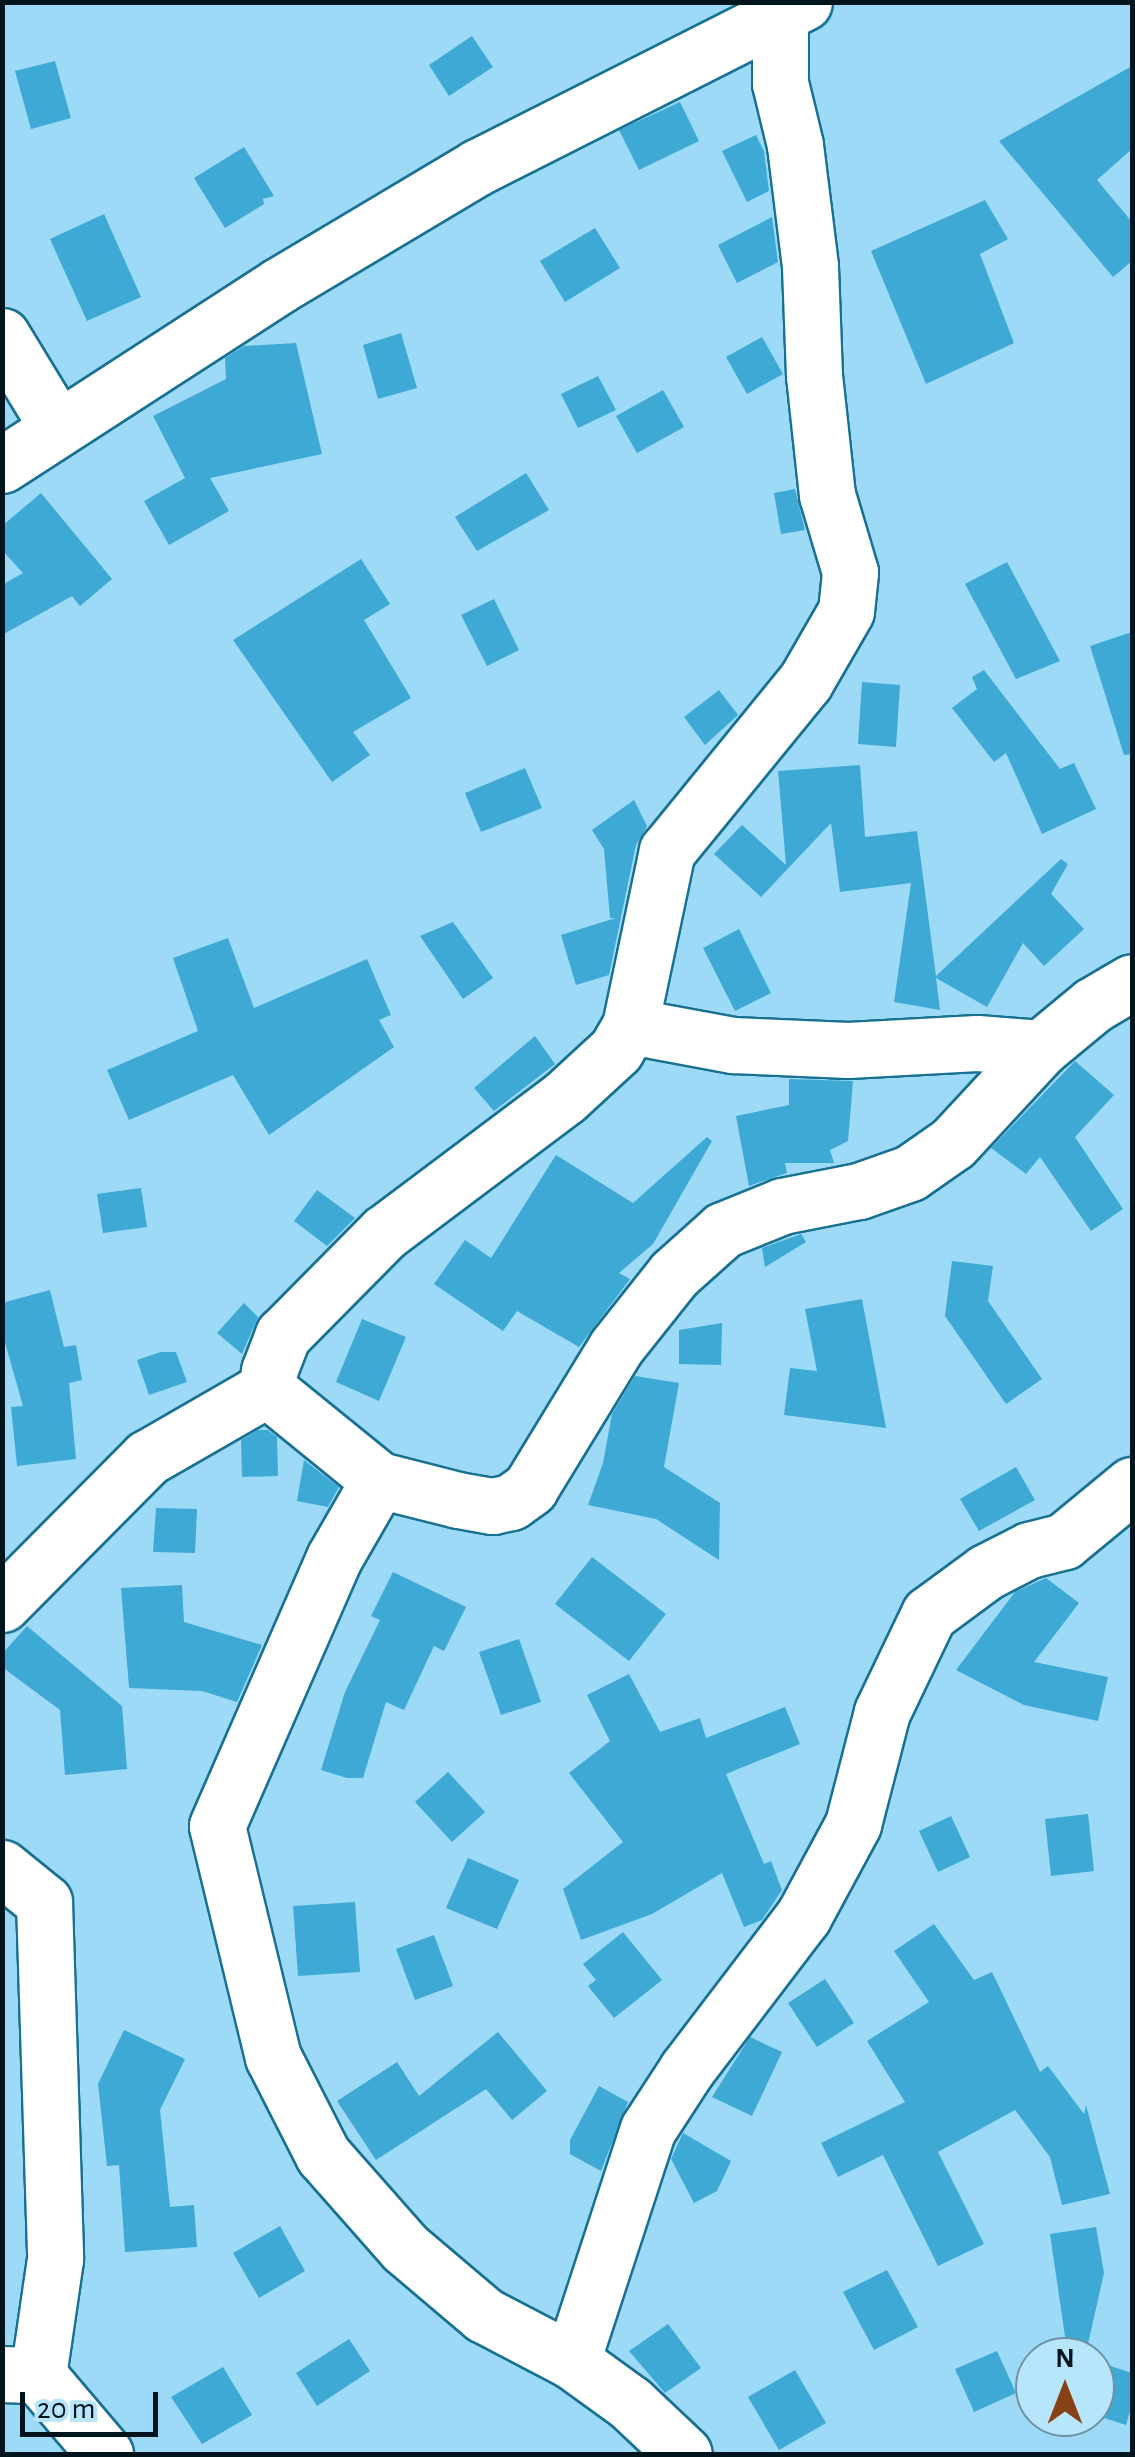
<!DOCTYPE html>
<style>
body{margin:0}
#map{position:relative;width:1135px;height:2457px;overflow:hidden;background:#9cdaf8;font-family:"Alegreya Sans",sans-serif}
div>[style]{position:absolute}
.building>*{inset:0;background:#3ea9d5}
.roads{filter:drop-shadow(2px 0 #187192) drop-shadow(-2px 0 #187192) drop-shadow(0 2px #187192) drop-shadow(0 -2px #187192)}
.minor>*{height:55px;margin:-27.5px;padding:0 27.5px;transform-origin:27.5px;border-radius:27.5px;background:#fff}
span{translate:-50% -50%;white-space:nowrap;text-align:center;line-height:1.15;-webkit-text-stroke:10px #b7e5fb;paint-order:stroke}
.frame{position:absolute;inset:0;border:5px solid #00141e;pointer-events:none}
.north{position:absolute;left:1015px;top:2337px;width:100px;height:100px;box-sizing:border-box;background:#b7e5fb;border:2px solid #6e91a3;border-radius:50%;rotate:0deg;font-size:28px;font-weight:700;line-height:40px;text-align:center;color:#00141e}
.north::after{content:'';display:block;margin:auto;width:35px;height:45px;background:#864216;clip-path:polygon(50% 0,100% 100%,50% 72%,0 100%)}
.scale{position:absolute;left:20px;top:2392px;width:138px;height:45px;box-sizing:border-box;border:5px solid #00141e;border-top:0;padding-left:12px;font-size:30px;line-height:35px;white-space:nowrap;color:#00141e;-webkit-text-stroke:8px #b7e5fb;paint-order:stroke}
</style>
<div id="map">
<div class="building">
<i style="clip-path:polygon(472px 36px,493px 67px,449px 96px,429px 65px)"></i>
<i style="clip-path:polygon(55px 61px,71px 118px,31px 129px,15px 71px)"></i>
<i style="clip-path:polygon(1132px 66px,1132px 149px,1097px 180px,1132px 222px,1132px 261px,1113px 277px,999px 141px)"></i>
<i style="clip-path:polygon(680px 102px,699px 141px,639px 170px,619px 130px)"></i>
<i style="clip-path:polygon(756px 135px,764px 151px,769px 191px,747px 202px,722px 151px)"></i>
<i style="clip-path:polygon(244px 147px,274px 196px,263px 199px,264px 204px,225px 228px,194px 178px)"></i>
<i style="clip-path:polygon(985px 200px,1008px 239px,980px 254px,1014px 343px,926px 384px,871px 251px)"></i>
<i style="clip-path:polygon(104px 214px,141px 297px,87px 321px,50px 239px)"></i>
<i style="clip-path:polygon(772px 217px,778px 262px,737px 283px,718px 245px)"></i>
<i style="clip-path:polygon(595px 228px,620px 268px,565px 302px,540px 261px)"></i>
<i style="clip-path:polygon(401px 333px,417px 388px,378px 399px,363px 345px)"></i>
<i style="clip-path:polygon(762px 337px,783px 374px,747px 394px,726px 357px)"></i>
<i style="clip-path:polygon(296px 343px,322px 454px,210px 478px,229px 511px,169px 545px,144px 501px,185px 478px,153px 416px,226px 379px,225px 358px,244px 346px)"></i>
<i style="clip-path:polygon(598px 376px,616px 410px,578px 428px,561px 394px)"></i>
<i style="clip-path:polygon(663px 390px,684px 427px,637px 453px,616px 416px)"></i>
<i style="clip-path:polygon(526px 473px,549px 510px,477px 551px,455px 517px)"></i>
<i style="clip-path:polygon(795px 489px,805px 530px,781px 534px,774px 493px)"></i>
<i style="clip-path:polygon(41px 493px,112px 579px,80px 606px,72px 596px,2px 635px,2px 585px,23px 573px,2px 550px,2px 526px)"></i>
<i style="clip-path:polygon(361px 559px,390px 604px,364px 620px,411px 698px,353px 732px,370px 755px,332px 782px,233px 640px)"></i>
<i style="clip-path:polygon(1007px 562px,1060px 661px,1016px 679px,965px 584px)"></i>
<i style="clip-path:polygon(494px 599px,519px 650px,487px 666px,461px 615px)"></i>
<i style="clip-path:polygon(1132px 632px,1132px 754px,1124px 755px,1090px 646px)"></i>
<i style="clip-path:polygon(984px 670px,1060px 769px,1074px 763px,1096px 809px,1042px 834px,1006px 753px,994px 762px,952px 708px,977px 689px,972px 677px)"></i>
<i style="clip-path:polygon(862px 682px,900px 685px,896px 747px,858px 744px)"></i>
<i style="clip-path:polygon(719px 690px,738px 715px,705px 745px,684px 717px)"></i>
<i style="clip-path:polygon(860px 765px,865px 837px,917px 831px,936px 976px,1061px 859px,1068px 864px,1051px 894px,1084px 929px,1044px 966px,1023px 943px,987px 1007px,936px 978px,940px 1010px,894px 1002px,911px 883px,840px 892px,831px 823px,761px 897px,714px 854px,742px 825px,786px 865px,778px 771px)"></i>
<i style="clip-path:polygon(525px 768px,542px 808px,481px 832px,465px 793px)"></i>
<i style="clip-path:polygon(634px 800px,647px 826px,636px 845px,609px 975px,576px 985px,561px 935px,616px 918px,610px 918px,604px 849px,592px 830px)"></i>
<i style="clip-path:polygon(453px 922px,493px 978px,463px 999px,420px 936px)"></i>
<i style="clip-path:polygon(739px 929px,771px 993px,735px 1011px,703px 948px)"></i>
<i style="clip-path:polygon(228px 938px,254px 1008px,367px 959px,391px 1015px,379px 1020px,394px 1047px,269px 1135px,233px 1075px,129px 1120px,107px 1070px,198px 1031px,173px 958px)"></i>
<i style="clip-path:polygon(535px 1036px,555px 1064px,494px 1111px,474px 1088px)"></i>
<i style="clip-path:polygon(1075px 1061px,1114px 1095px,1075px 1137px,1123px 1209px,1091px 1231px,1040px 1157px,1026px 1174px,991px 1148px)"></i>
<i style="clip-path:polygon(789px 1079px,853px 1081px,848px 1141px,830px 1150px,834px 1163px,785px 1163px,787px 1173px,749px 1186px,736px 1116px,789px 1105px)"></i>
<i style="clip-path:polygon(707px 1137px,712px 1141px,653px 1244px,619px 1273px,630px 1279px,579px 1347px,517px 1311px,503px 1331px,434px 1284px,465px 1240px,491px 1258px,556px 1155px,633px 1203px)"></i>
<i style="clip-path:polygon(141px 1188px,147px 1227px,103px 1233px,97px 1194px)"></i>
<i style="clip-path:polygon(317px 1190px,355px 1218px,327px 1246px,294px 1221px)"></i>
<i style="clip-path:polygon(801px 1234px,806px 1242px,765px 1267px,762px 1248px)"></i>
<i style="clip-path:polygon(952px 1261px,993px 1266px,988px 1301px,1042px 1379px,1006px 1404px,945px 1316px)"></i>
<i style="clip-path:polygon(50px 1290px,64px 1347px,76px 1345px,82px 1380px,69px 1383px,76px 1459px,17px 1466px,11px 1407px,23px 1406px,2px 1332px,2px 1303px)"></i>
<i style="clip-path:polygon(862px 1299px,886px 1428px,784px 1415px,790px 1368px,817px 1371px,805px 1309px)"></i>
<i style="clip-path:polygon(244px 1303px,258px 1317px,242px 1354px,217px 1333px)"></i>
<i style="clip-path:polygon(362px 1319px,406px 1337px,379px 1401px,336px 1382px)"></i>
<i style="clip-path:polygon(722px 1323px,721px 1365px,679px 1364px,679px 1330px)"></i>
<i style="clip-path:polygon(161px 1352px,176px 1352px,187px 1382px,149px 1395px,137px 1360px)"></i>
<i style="clip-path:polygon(635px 1376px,679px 1383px,664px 1467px,720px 1503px,719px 1560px,656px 1519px,588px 1505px,603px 1463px,612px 1414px)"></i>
<i style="clip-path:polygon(258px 1430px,268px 1430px,277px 1437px,278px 1476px,242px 1477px,241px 1440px)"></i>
<i style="clip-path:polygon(304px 1460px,339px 1487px,328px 1507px,297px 1501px)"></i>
<i style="clip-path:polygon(1016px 1467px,1035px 1500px,979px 1531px,960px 1499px)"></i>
<i style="clip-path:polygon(156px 1508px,197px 1509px,195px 1553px,153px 1552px)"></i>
<i style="clip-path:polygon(592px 1557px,666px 1614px,629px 1661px,555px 1604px)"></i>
<i style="clip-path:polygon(393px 1572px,466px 1607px,444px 1651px,434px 1646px,404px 1710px,386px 1702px,363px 1778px,347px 1778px,321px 1770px,345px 1692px,380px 1620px,371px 1616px)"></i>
<i style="clip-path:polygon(1046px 1578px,1079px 1603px,1034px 1662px,1108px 1677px,1098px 1721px,1024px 1705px,956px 1670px,1015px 1592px)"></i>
<i style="clip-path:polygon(182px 1585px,184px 1622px,262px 1645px,237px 1702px,202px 1691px,129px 1688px,121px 1588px)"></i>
<i style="clip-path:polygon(27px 1626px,122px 1706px,127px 1769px,65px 1775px,60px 1710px,2px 1667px,2px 1654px)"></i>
<i style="clip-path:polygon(519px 1639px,541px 1702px,501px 1715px,479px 1652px)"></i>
<i style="clip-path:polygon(629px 1674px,660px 1732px,700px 1718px,706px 1738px,785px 1707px,800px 1744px,726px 1774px,764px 1864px,771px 1861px,782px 1890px,762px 1920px,744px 1927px,722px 1873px,652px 1914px,581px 1940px,563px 1889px,623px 1842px,569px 1773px,610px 1741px,587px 1695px)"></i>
<i style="clip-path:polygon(448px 1772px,485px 1812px,452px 1842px,415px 1802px)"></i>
<i style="clip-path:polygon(1088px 1814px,1094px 1871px,1051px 1876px,1045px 1819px)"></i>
<i style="clip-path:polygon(951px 1816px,970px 1857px,938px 1872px,919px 1831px)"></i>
<i style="clip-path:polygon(468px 1858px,519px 1880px,497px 1929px,446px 1908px)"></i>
<i style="clip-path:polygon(355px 1902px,360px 1972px,298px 1976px,293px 1906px)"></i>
<i style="clip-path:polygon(934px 1924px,974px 1980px,992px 1972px,1040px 2072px,1048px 2066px,1084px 2114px,1086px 2105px,1110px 2194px,1062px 2205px,1050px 2157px,1015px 2110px,938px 2152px,984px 2244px,938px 2266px,883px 2155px,838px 2177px,821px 2143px,905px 2102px,867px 2041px,929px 2002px,894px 1951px)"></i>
<i style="clip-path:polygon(623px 1932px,662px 1980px,614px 2018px,588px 1986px,596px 1980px,583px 1964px)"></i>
<i style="clip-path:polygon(434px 1935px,453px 1986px,415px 2000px,396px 1949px)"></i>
<i style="clip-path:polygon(825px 1979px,854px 2023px,817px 2047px,788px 2003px)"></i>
<i style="clip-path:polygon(124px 2030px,185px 2059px,160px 2110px,170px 2207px,194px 2205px,197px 2247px,125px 2252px,119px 2165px,107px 2166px,98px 2084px)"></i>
<i style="clip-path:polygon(498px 2032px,547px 2091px,512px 2120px,486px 2089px,376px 2160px,337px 2101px,397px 2062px,419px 2096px)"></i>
<i style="clip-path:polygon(750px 2037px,782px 2052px,752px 2116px,712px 2097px)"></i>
<i style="clip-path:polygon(599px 2086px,628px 2102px,601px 2171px,570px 2154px,570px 2140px)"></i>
<i style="clip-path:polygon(683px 2133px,731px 2161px,717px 2191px,694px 2203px,671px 2159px)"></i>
<i style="clip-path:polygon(280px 2226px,305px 2271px,259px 2298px,233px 2253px)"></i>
<i style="clip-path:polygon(1096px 2227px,1104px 2273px,1085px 2357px,1068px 2357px,1050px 2234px)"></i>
<i style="clip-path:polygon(887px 2270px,918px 2327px,874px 2350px,843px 2292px)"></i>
<i style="clip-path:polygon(668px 2324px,701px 2368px,665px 2393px,629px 2351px)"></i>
<i style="clip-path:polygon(349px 2339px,370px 2371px,317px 2406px,296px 2373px)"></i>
<i style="clip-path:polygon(997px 2351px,1016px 2393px,974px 2412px,955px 2369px)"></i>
<i style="clip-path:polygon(1095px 2361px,1132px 2373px,1132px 2404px,1126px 2425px,1095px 2415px)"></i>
<i style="clip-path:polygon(223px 2367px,252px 2415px,202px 2444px,171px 2397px)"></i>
<i style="clip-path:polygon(795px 2370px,826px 2423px,779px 2450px,748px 2397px)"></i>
</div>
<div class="roads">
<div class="minor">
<i style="left:2px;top:336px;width:108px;rotate:58.7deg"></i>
<i style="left:2px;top:465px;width:331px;rotate:-32.9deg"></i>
<i style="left:280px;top:285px;width:230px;rotate:-30.8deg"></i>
<i style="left:478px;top:167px;width:365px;rotate:-26.8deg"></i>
<i style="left:630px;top:1026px;width:105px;rotate:10.5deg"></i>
<i style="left:733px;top:1045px;width:115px;rotate:2.5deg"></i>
<i style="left:848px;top:1050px;width:129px;rotate:-3.1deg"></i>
<i style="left:977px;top:1043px;width:64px;rotate:4.5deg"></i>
<i style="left:267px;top:1389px;width:144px;rotate:39.1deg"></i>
<i style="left:379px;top:1480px;width:81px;rotate:14.2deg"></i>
<i style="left:458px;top:1500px;width:35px;rotate:10deg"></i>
<i style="left:492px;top:1506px;width:19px;rotate:-12deg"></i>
<i style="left:511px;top:1502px;width:24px;rotate:-36deg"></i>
<i style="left:530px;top:1488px;width:165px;rotate:-58.6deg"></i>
<i style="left:616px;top:1347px;width:93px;rotate:-51.5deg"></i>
<i style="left:674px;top:1274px;width:66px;rotate:-41.9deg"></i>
<i style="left:723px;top:1230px;width:64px;rotate:-22.1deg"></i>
<i style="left:782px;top:1206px;width:78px;rotate:-11deg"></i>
<i style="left:859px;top:1191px;width:54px;rotate:-19.4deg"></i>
<i style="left:910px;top:1173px;width:52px;rotate:-34.9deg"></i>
<i style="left:953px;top:1143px;width:129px;rotate:-47.2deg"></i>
<i style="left:1041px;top:1048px;width:67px;rotate:-39.6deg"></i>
<i style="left:1093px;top:1005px;width:45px;rotate:-30.5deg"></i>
<i style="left:379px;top:1480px;width:90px;rotate:120deg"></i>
<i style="left:334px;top:1558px;width:292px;rotate:113.6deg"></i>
<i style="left:217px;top:1826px;width:238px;rotate:76.4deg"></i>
<i style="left:273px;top:2057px;width:110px;rotate:63deg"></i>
<i style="left:323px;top:2155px;width:124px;rotate:48.6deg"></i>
<i style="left:405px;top:2248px;width:104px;rotate:40.3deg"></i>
<i style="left:484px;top:2315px;width:99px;rotate:27.6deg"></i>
<i style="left:572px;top:2361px;width:72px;rotate:35.9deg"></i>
<i style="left:630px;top:2403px;width:74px;rotate:43.4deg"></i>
<i style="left:2px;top:1604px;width:206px;rotate:-45.2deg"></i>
<i style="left:147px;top:1458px;width:138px;rotate:-29.9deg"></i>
<i style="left:267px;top:1389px;width:18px;rotate:-84deg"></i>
<i style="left:269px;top:1371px;width:39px;rotate:-69deg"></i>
<i style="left:283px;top:1335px;width:144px;rotate:-45.3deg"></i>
<i style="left:384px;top:1233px;width:226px;rotate:-36.9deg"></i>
<i style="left:565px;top:1097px;width:69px;rotate:-42.7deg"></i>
<i style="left:616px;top:1050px;width:28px;rotate:-60deg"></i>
<i style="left:630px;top:1026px;width:179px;rotate:-78.1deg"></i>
<i style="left:667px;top:851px;width:218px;rotate:-50.8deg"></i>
<i style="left:805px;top:682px;width:82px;rotate:-60deg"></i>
<i style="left:846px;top:611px;width:39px;rotate:-84deg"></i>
<i style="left:850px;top:572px;width:80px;rotate:-106.6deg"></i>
<i style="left:827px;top:495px;width:120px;rotate:-96.2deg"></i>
<i style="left:814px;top:376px;width:110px;rotate:-92.1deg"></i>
<i style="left:810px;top:266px;width:122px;rotate:-97.1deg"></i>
<i style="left:795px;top:145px;width:64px;rotate:-103.6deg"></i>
<i style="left:780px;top:83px;width:69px;rotate:-90deg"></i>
<i style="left:2px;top:1868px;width:54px;rotate:39deg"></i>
<i style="left:44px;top:1902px;width:357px;rotate:88.2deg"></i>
<i style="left:55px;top:2259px;width:117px;rotate:98.3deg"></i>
<i style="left:572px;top:2361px;width:244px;rotate:-71.9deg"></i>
<i style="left:648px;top:2129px;width:72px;rotate:-57deg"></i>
<i style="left:687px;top:2069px;width:191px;rotate:-52.7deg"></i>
<i style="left:803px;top:1917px;width:106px;rotate:-61.7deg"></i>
<i style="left:853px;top:1824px;width:116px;rotate:-75.5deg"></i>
<i style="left:882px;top:1712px;width:109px;rotate:-64.4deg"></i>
<i style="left:929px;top:1614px;width:71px;rotate:-36.4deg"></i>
<i style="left:986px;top:1572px;width:48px;rotate:-27.1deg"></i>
<i style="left:1029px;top:1550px;width:36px;rotate:-14deg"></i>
<i style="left:1064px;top:1541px;width:88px;rotate:-39.5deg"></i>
<i style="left:2px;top:2374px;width:36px;rotate:2deg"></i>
<i style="left:38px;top:2375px;width:104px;rotate:49.7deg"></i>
</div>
</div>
<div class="frame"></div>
<div class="north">N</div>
<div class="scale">20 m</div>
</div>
